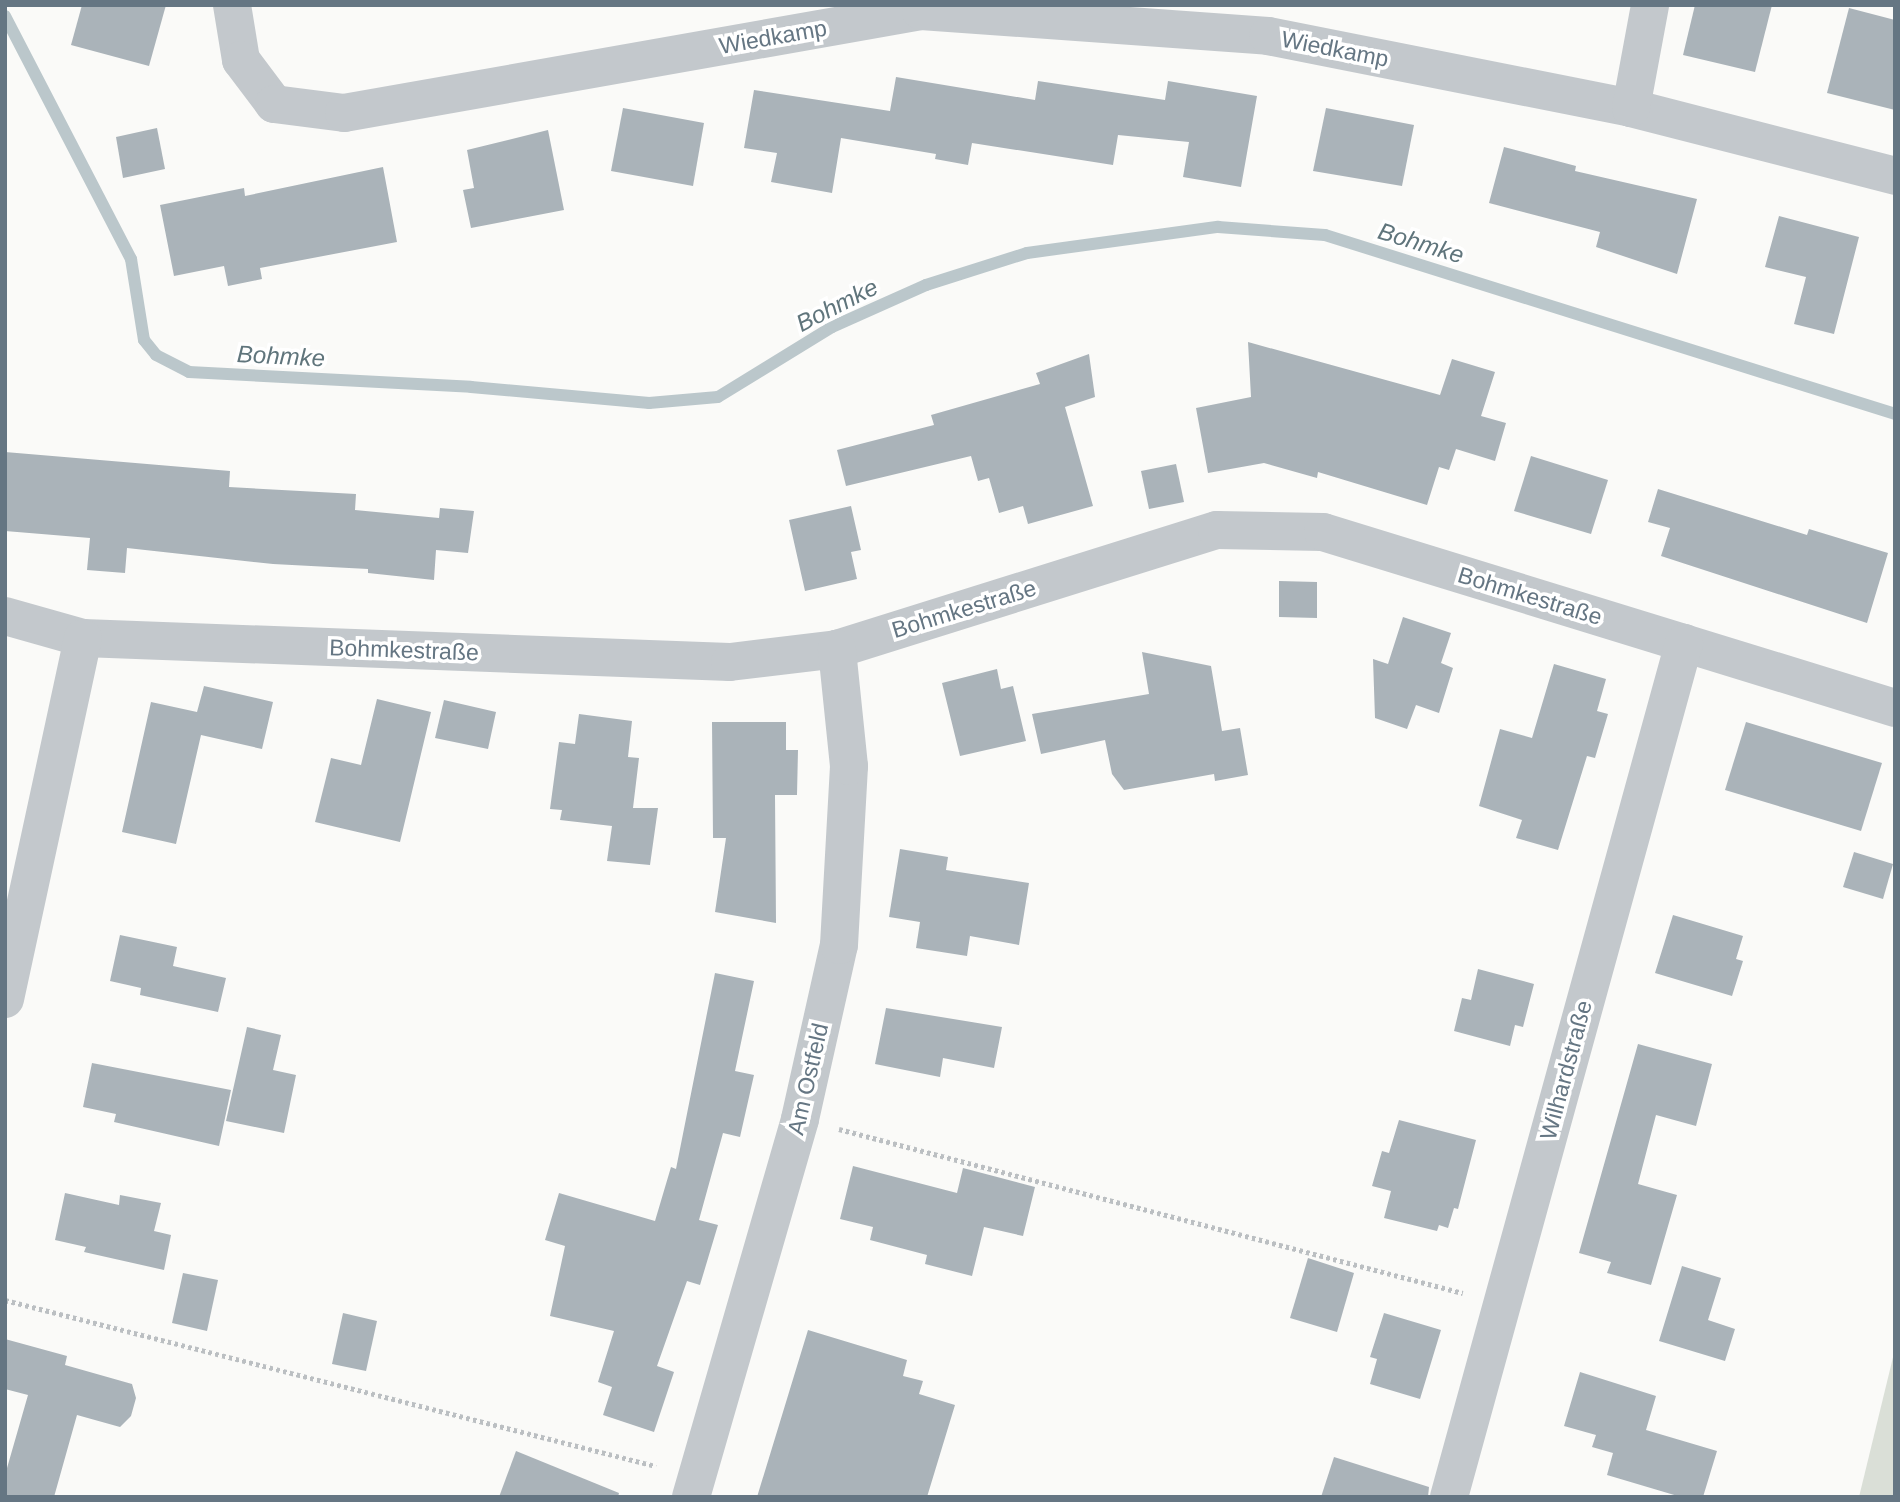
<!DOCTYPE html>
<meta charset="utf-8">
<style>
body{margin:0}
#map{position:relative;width:1900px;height:1502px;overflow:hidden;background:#fafaf8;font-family:Helvetica,sans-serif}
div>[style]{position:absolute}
.green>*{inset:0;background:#dadfd7}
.stream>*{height:12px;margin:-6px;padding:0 6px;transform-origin:6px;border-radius:6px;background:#bbc7cb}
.building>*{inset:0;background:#aab3b9}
.path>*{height:4.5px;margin-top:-2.25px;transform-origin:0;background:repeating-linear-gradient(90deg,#bbbfc2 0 3.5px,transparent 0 7px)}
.minor>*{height:38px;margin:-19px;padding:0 19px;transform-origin:19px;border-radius:19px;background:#c3c8cc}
span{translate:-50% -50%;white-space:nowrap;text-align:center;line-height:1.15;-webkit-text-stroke:7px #fff;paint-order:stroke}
.street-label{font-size:23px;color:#657683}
.water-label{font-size:24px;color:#60757c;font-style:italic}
.frame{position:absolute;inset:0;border:7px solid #657683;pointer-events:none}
</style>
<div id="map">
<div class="green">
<i style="clip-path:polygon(1895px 1349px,1895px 1490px,1893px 1497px,1859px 1497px)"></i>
</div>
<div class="stream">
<i style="left:5px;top:16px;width:274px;rotate:62.6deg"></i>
<i style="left:131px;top:259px;width:82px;rotate:80.9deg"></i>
<i style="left:144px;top:340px;width:19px;rotate:51deg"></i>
<i style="left:156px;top:355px;width:37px;rotate:27deg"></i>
<i style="left:189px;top:372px;width:282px;rotate:3deg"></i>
<i style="left:471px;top:387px;width:179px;rotate:5.1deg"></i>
<i style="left:649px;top:403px;width:69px;rotate:-5deg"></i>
<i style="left:718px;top:397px;width:134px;rotate:-31.6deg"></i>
<i style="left:832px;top:327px;width:103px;rotate:-24.1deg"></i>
<i style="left:926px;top:285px;width:106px;rotate:-17.6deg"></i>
<i style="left:1027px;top:253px;width:193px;rotate:-7.8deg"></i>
<i style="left:1218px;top:227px;width:107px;rotate:4.3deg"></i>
<i style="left:1325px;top:235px;width:597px;rotate:17.43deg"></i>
</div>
<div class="building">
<i style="clip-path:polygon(82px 5px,166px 5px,149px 66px,71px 45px)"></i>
<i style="clip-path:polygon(1695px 5px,1772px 5px,1755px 72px,1683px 55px)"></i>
<i style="clip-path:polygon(1849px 8px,1895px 20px,1895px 110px,1827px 93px)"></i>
<i style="clip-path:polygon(896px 77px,1035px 100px,1038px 81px,1165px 100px,1168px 81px,1257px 96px,1241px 187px,1183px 177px,1189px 142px,1118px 135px,1113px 165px,972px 143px,968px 165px,935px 159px,936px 154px,841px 138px,832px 193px,771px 182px,777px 153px,744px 148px,754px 90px,890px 111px)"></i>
<i style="clip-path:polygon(623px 108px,704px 123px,693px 186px,611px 171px)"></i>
<i style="clip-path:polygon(1326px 108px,1414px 125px,1402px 186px,1313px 171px)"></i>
<i style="clip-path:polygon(157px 128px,165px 169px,123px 178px,116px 137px)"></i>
<i style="clip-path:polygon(548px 130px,564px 210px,471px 228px,463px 190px,474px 188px,467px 150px)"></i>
<i style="clip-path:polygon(1504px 147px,1576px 166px,1575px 171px,1697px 199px,1677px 274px,1596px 247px,1600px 232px,1489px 203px)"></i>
<i style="clip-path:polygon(383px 167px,397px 242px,260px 268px,262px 279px,228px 286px,224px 266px,174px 276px,160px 205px,244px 188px,245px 196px)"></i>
<i style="clip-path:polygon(1779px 216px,1859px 237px,1834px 334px,1794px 324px,1806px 277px,1765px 267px)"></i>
<i style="clip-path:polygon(1248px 342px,1440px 395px,1452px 359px,1495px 372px,1481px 416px,1506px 423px,1495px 461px,1456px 449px,1449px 470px,1439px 467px,1427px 505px,1318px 472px,1317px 478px,1264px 463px,1208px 473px,1196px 408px,1251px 397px)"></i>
<i style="clip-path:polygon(1089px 354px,1095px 397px,1065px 407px,1093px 506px,1028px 524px,1023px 506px,999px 513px,989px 478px,978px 481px,971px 456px,846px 486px,837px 450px,934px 425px,931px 415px,1040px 384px,1036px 373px)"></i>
<i style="clip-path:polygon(5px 452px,230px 471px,229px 487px,356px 494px,355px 510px,439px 518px,440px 508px,474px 511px,468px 553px,436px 550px,434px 580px,368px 573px,368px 569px,273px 564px,127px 548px,125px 573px,87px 570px,90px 538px,5px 531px)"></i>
<i style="clip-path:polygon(1531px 456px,1608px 480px,1591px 534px,1514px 511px)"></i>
<i style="clip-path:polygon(1176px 464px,1184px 502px,1149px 509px,1141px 471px)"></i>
<i style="clip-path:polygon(1658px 489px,1807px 535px,1809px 529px,1888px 553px,1867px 623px,1661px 556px,1670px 528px,1648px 522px)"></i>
<i style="clip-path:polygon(851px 506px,861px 550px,851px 552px,857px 579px,805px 591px,789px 520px)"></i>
<i style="clip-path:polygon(1279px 581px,1317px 582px,1317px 618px,1279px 617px)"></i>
<i style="clip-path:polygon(1403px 617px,1451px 633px,1441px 663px,1453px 668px,1439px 713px,1416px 705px,1407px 729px,1375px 718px,1373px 659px,1388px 664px)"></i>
<i style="clip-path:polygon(1142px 652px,1211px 666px,1222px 731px,1240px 728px,1248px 775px,1215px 781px,1214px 774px,1124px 790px,1112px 774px,1105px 740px,1041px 754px,1032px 714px,1149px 694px)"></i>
<i style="clip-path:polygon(1554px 664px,1606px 679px,1597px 711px,1608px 714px,1595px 758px,1587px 756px,1558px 850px,1516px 838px,1522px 820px,1479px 806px,1500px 729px,1532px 738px)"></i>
<i style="clip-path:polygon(997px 669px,1001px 689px,1013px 686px,1026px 741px,960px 756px,942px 683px)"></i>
<i style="clip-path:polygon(204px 686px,273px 702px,262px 749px,201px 735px,176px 844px,122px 832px,151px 702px,197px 712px)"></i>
<i style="clip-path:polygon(377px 699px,431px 712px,400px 842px,315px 822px,331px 758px,361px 765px)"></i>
<i style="clip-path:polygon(444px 700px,496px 712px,488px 749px,435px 738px)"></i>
<i style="clip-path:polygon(579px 714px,632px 721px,628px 757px,639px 758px,633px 808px,658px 808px,650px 865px,607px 861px,612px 826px,560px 820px,562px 810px,550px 809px,559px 742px,575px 744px)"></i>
<i style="clip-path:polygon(712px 722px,786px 722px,786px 750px,798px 750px,797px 795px,775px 795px,776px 923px,715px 912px,726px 838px,713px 838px)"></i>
<i style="clip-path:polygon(1746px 722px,1882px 763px,1861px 831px,1725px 790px)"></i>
<i style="clip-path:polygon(900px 849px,948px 857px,946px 870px,1029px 883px,1019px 945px,970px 936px,967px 956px,916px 948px,920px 922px,889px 917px)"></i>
<i style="clip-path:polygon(1854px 852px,1893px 864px,1883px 899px,1843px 887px)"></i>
<i style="clip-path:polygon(1673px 915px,1743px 936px,1736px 959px,1743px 961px,1732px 996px,1655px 973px)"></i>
<i style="clip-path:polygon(120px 935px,177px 947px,173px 966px,226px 978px,218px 1012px,140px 995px,141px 988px,110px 981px)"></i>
<i style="clip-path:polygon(1478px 969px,1534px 984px,1523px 1027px,1515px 1025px,1510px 1046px,1454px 1031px,1462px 998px,1471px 1000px)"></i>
<i style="clip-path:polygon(715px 973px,754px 981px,735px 1071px,754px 1075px,740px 1137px,723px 1133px,699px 1220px,718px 1225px,700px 1285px,687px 1281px,657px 1366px,674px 1372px,654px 1432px,603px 1415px,612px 1387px,598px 1382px,614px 1331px,550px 1316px,565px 1246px,545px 1240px,559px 1193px,655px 1221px,671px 1167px,676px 1169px)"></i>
<i style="clip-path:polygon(886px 1008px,1002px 1027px,994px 1068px,943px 1058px,940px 1077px,875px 1064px)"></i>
<i style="clip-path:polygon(247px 1027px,281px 1035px,273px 1070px,296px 1075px,284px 1133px,226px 1121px)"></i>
<i style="clip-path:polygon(1638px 1044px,1712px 1064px,1696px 1126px,1656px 1115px,1638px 1184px,1677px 1195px,1651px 1285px,1607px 1273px,1611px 1262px,1579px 1253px)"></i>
<i style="clip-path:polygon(92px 1063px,231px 1090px,219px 1146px,114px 1122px,116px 1114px,83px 1107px)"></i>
<i style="clip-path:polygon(1399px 1120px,1476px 1140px,1458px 1209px,1454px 1208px,1448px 1228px,1439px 1225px,1437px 1231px,1384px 1218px,1391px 1191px,1372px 1186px,1382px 1151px,1389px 1153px)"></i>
<i style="clip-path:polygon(853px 1166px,957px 1193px,963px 1168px,1035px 1187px,1023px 1236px,984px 1227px,972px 1276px,925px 1264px,927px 1255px,870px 1240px,873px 1227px,840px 1219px)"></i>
<i style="clip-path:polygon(65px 1193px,119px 1205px,120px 1195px,161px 1203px,154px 1231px,171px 1235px,164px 1270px,84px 1252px,86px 1247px,55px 1240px)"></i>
<i style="clip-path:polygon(1308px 1258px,1354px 1273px,1337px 1332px,1290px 1318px)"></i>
<i style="clip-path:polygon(1682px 1266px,1721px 1278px,1708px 1320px,1735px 1329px,1725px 1361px,1659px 1341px)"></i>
<i style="clip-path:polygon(183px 1273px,218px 1280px,207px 1331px,172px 1323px)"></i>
<i style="clip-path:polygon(343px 1313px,377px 1321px,366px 1371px,332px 1364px)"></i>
<i style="clip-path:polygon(1384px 1313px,1441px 1330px,1420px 1399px,1370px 1384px,1377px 1359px,1370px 1357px)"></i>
<i style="clip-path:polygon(808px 1330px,907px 1360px,903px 1376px,923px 1381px,919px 1394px,955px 1405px,927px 1497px,757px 1497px)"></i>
<i style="clip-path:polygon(5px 1339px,67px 1356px,65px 1365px,132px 1384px,136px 1398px,131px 1416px,120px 1427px,77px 1415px,54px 1497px,5px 1497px,5px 1475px,28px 1395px,5px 1389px)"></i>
<i style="clip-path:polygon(1580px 1372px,1656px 1396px,1646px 1430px,1717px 1451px,1703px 1497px,1681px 1497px,1607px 1475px,1613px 1453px,1592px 1447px,1596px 1435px,1564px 1426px)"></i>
<i style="clip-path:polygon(516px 1451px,619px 1493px,618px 1497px,499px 1497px)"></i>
<i style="clip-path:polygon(1334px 1457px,1429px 1487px,1428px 1497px,1321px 1497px)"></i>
</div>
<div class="path">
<i style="left:839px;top:1129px;width:645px;rotate:14.73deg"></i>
<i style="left:5px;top:1300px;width:672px;rotate:14.31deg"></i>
</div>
<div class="minor">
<i style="left:232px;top:5px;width:56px;rotate:80.7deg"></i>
<i style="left:241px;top:60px;width:55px;rotate:53.1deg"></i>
<i style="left:274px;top:104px;width:71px;rotate:7.3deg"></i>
<i style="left:344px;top:113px;width:586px;rotate:-10.02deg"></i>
<i style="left:921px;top:11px;width:348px;rotate:4.1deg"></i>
<i style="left:1268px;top:36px;width:370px;rotate:11.2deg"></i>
<i style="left:1631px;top:108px;width:273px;rotate:14.4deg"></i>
<i style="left:1631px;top:108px;width:105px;rotate:-79.5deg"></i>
<i style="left:5px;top:616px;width:81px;rotate:15.8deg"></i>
<i style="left:83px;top:638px;width:647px;rotate:2.12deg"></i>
<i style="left:730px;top:662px;width:108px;rotate:-6.9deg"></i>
<i style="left:837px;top:649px;width:398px;rotate:-17.4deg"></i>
<i style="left:1217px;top:530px;width:106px;rotate:1.1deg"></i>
<i style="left:1323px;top:532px;width:598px;rotate:17.1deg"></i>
<i style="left:5px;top:999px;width:369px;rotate:-77.8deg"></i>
<i style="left:691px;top:1497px;width:393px;rotate:-73.9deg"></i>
<i style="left:800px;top:1119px;width:178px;rotate:-77.4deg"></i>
<i style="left:839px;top:945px;width:179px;rotate:-86.8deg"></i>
<i style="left:849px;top:766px;width:118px;rotate:-95.9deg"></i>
<i style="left:1449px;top:1497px;width:886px;rotate:-74.61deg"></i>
</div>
<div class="street-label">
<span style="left:773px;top:37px;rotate:-10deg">Wiedkamp</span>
<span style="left:1335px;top:49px;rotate:11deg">Wiedkamp</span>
<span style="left:1530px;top:596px;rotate:17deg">Bohmkestraße</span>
<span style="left:964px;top:609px;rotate:-17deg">Bohmkestraße</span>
<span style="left:404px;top:650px;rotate:2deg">Bohmkestraße</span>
<span style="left:1566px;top:1070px;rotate:-75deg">Wilhardstraße</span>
<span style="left:808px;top:1079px;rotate:-77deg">Am Ostfeld</span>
</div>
<div class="water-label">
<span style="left:1421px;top:243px;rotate:17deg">Bohmke</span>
<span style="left:837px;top:305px;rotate:-27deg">Bohmke</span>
<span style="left:281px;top:356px;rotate:3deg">Bohmke</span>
</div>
<div class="frame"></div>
</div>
